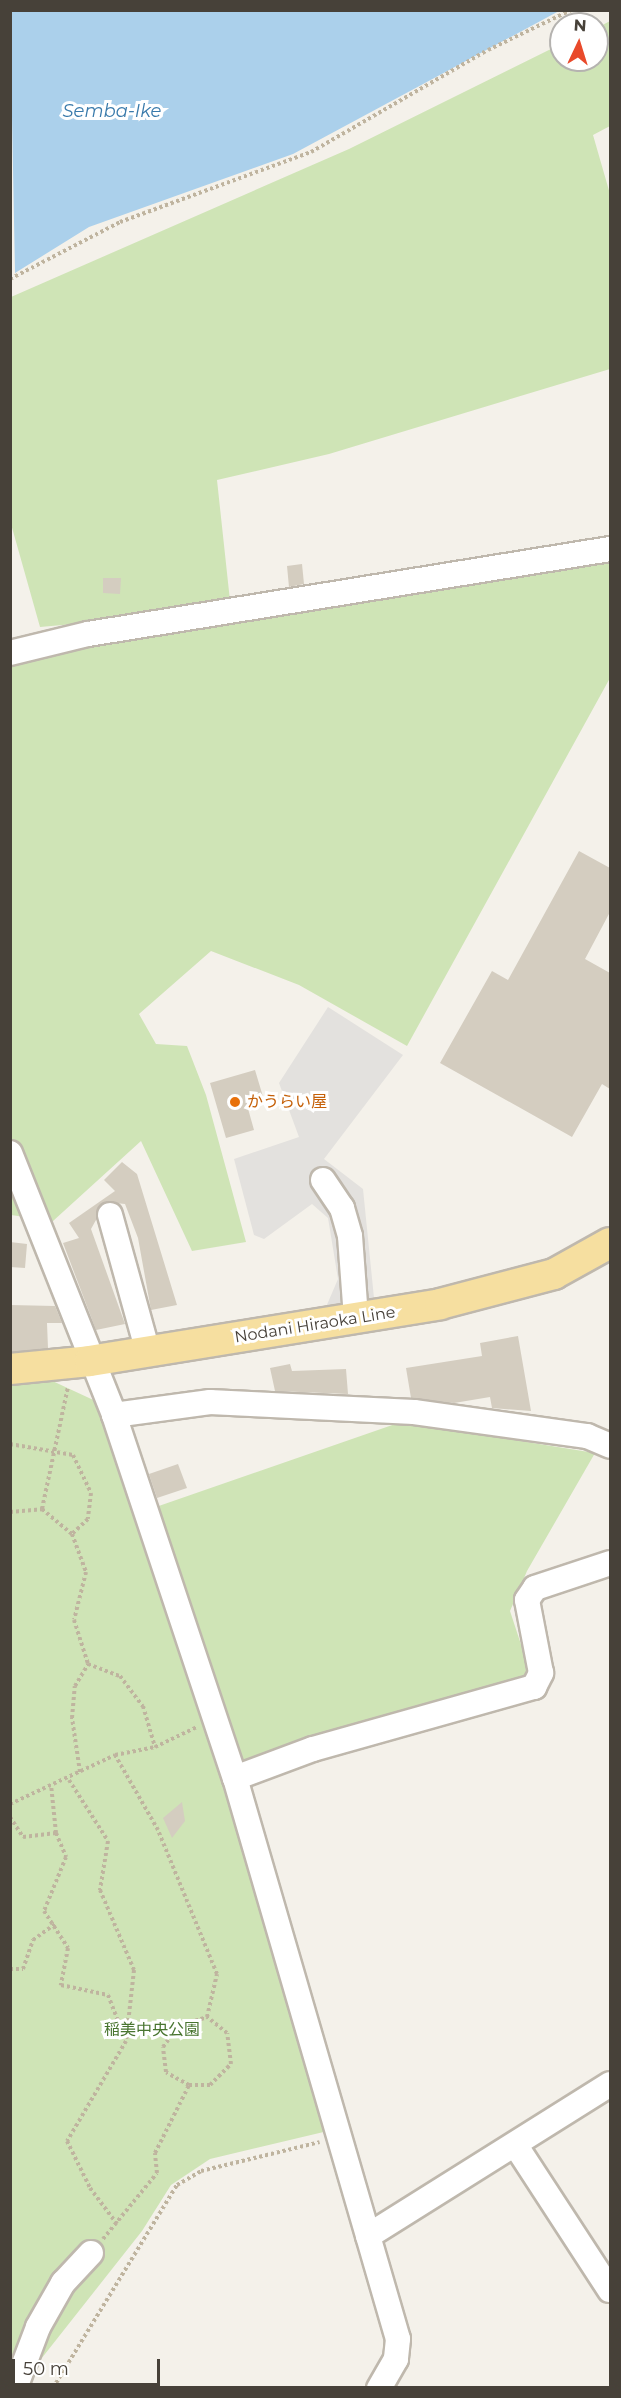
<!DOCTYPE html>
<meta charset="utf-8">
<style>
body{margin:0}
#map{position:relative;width:621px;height:2398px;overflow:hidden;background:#f4f1ea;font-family:Montserrat,"Noto Sans JP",sans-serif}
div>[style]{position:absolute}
.green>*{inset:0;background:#cfe4b6}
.parking>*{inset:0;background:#e3e1de}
.water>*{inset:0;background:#abd0eb}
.building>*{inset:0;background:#d4cdc0}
.path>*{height:4px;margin-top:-2px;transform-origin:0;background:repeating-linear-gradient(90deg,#bfb49f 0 3px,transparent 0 6px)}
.roads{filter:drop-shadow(2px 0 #bfb8ad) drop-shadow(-2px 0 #bfb8ad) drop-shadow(0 2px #bfb8ad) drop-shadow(0 -2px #bfb8ad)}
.minor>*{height:24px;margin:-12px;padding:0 12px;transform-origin:12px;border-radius:12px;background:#fff}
.major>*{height:30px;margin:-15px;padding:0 15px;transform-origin:15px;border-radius:15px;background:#f6dfa0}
.dots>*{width:16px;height:16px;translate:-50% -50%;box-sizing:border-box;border:3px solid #fff;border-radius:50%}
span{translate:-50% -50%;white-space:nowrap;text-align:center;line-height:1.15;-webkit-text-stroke:6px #fff;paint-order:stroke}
.food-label{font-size:16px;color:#c56008}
.left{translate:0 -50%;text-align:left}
.street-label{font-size:16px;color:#474139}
.park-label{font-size:16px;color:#497530}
.water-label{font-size:18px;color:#397aab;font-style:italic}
.frame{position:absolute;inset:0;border:12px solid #474139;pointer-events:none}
.north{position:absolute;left:549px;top:12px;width:60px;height:60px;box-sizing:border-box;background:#fff;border:2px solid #b5b3b0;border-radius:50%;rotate:4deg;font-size:16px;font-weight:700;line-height:24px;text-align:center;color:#474139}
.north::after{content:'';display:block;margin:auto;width:21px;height:27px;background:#e94a2b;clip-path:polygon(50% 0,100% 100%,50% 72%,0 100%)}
.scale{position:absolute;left:12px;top:2359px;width:148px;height:27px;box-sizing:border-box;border:3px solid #474139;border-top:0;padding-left:8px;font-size:18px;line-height:21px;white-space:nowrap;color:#474139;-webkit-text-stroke:4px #fff;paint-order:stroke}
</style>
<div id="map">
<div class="green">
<i style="clip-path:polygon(610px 21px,610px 126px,593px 135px,610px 194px,610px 369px,329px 454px,217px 480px,231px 610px,40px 627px,11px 524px,11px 297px,349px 149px,561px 44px,561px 60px,597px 60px,597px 28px)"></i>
<i style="clip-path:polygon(610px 543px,610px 678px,407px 1046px,299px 985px,211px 951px,139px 1014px,156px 1044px,187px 1046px,206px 1095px,246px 1242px,192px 1251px,141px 1141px,53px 1221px,11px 1215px,10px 651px)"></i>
<i style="clip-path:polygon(46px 1378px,102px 1404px,332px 2130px,210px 2159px,171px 2185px,142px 2231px,19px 2387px,11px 2387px,10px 1381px)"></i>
<i style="clip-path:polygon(401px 1422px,595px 1453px,527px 1571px,510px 1611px,532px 1678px,240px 1761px,153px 1508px)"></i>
</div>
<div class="parking">
<i style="clip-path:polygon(328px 1007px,403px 1055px,324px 1159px,363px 1189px,374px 1298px,326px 1307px,338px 1279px,328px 1218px,312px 1204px,264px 1239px,254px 1235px,234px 1159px,299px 1137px,279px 1083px)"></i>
</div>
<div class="water">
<i style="clip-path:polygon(10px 11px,11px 10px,559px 11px,293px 154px,89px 227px,15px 273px)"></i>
</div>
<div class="building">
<i style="clip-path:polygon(302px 564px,304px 584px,289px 587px,287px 566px)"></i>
<i style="clip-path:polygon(103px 578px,121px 578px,120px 594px,103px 593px)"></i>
<i style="clip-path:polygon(579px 851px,610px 868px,610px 912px,585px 959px,610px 973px,610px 1089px,602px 1084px,572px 1137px,440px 1063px,492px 971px,508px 980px)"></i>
<i style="clip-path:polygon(255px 1070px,264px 1100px,247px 1105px,254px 1130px,226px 1138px,210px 1083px)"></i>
<i style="clip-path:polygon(122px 1162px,137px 1174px,177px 1305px,151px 1310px,138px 1238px,125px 1204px,106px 1202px,91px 1229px,125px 1324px,96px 1330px,63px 1243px,79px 1238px,69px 1223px,115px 1191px,104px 1180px)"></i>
<i style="clip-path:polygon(10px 1242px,27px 1244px,25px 1268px,10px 1267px)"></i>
<i style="clip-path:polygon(10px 1305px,55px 1306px,62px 1323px,47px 1323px,48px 1348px,10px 1352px)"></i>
<i style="clip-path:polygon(518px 1336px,531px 1411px,492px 1408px,490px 1397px,454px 1403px,411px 1398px,406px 1368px,482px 1356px,480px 1343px)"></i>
<i style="clip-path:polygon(290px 1364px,292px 1371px,346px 1369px,348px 1394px,275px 1391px,270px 1368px)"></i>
<i style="clip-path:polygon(178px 1464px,187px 1488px,157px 1498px,149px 1474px)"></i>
<i style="clip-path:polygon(182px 1802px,185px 1821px,172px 1838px,163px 1818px)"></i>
</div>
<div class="path">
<i style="left:10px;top:279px;width:124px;rotate:-27.4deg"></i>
<i style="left:120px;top:222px;width:203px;rotate:-20.1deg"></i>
<i style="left:311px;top:152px;width:204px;rotate:-30deg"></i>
<i style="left:488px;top:50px;width:92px;rotate:-25.7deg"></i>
<i style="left:10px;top:1444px;width:64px;rotate:9.9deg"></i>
<i style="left:73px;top:1455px;width:42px;rotate:64.7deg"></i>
<i style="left:91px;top:1493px;width:26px;rotate:97deg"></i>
<i style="left:88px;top:1519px;width:22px;rotate:137deg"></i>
<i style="left:42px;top:1509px;width:125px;rotate:-78deg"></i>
<i style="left:10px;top:1512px;width:32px;rotate:-5deg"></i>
<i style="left:42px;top:1509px;width:39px;rotate:40deg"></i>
<i style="left:72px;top:1534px;width:40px;rotate:69.8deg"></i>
<i style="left:86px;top:1572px;width:49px;rotate:104deg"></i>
<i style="left:74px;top:1620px;width:46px;rotate:72.3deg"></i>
<i style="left:88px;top:1664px;width:34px;rotate:21deg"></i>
<i style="left:120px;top:1676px;width:38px;rotate:53deg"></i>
<i style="left:143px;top:1706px;width:43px;rotate:73.7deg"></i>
<i style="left:80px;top:1772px;width:55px;rotate:-98.4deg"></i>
<i style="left:72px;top:1718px;width:32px;rotate:-85deg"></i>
<i style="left:75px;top:1686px;width:26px;rotate:-59deg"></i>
<i style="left:69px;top:1780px;width:72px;rotate:57.4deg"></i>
<i style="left:108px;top:1841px;width:50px;rotate:99.3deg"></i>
<i style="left:100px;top:1890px;width:87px;rotate:67deg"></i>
<i style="left:134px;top:1970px;width:71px;rotate:96.4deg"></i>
<i style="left:126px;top:2041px;width:116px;rotate:120.5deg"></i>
<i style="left:67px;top:2141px;width:52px;rotate:63.9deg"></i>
<i style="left:90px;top:2188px;width:45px;rotate:53.1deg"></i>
<i style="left:10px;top:1804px;width:116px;rotate:-25deg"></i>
<i style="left:115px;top:1755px;width:41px;rotate:-11.3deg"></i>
<i style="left:155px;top:1747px;width:47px;rotate:-25.5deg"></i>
<i style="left:10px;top:1817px;width:24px;rotate:57deg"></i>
<i style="left:23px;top:1837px;width:33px;rotate:-7deg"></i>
<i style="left:56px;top:1833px;width:48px;rotate:-95.9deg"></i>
<i style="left:56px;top:1833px;width:26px;rotate:67deg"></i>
<i style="left:66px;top:1857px;width:58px;rotate:112.2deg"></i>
<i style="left:44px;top:1911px;width:44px;rotate:57deg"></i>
<i style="left:68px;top:1948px;width:38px;rotate:101deg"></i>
<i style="left:61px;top:1985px;width:48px;rotate:12deg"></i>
<i style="left:108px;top:1995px;width:47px;rotate:68.9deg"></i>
<i style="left:10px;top:1969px;width:13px"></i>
<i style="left:23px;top:1969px;width:31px;rotate:-71deg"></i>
<i style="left:33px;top:1940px;width:27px;rotate:-36deg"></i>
<i style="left:189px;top:2085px;width:21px"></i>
<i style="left:210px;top:2085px;width:30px;rotate:-45deg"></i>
<i style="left:231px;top:2064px;width:31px;rotate:-97deg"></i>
<i style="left:227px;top:2033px;width:26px;rotate:-141deg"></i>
<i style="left:103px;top:2239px;width:85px;rotate:-50.7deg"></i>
<i style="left:157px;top:2173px;width:20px;rotate:-96deg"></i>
<i style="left:155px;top:2153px;width:76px;rotate:-63.4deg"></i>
<i style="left:189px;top:2085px;width:26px;rotate:-151deg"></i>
<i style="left:166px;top:2072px;width:25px;rotate:-97deg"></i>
<i style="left:163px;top:2047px;width:26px;rotate:-54deg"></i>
<i style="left:178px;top:2026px;width:30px;rotate:-17deg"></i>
<i style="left:207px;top:2017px;width:44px;rotate:-76.9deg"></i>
<i style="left:217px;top:1974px;width:156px;rotate:-112.3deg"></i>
<i style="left:158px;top:1830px;width:86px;rotate:-119.8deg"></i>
<i style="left:53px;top:2388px;width:238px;rotate:-58.6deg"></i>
<i style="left:177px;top:2185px;width:28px;rotate:-30deg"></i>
<i style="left:201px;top:2171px;width:122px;rotate:-13.7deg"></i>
</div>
<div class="roads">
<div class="minor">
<i style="left:10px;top:653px;width:80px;rotate:-13.7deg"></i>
<i style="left:88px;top:634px;width:529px;rotate:-9.25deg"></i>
<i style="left:10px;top:1153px;width:282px;rotate:68.3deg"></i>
<i style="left:114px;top:1415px;width:383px;rotate:71.6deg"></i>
<i style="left:235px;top:1778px;width:584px;rotate:73.8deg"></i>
<i style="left:398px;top:2339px;width:20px;rotate:96deg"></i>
<i style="left:396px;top:2359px;width:34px;rotate:120deg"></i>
<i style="left:323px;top:1180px;width:34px;rotate:56deg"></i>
<i style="left:342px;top:1208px;width:29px;rotate:74deg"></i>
<i style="left:350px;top:1236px;width:82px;rotate:85.8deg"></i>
<i style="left:110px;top:1215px;width:142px;rotate:74.5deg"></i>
<i style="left:114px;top:1415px;width:97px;rotate:-7.7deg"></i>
<i style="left:210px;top:1402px;width:204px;rotate:2.8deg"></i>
<i style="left:414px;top:1412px;width:175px;rotate:7.9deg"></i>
<i style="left:587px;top:1436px;width:25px;rotate:23deg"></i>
<i style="left:235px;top:1778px;width:83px;rotate:-20.4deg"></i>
<i style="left:313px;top:1749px;width:230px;rotate:-15.7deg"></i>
<i style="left:534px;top:1687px;width:16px;rotate:-63deg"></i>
<i style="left:541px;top:1673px;width:74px;rotate:-100.9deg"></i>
<i style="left:527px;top:1600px;width:14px;rotate:-56deg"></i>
<i style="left:535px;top:1588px;width:79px;rotate:-18.4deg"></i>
<i style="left:516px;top:2146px;width:172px;rotate:56.9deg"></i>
<i style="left:368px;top:2236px;width:286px;rotate:-32.1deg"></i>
<i style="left:15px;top:2388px;width:65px;rotate:-69.3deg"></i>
<i style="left:38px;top:2327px;width:51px;rotate:-60.4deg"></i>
<i style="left:63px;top:2283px;width:41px;rotate:-47deg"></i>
</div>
<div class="major">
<i style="left:10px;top:1369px;width:80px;rotate:-5.7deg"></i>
<i style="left:90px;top:1361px;width:355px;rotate:-9.2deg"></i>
<i style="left:440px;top:1304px;width:118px;rotate:-14.7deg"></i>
<i style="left:554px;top:1274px;width:64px;rotate:-29deg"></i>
</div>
</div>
<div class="dots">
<i style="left:235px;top:1102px;background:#e8710a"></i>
</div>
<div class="food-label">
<span class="left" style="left:247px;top:1102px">かうらい屋</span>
</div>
<div class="street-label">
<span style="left:315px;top:1325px;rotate:-9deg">Nodani Hiraoka Line</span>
</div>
<div class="park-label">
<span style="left:152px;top:2030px">稲美中央公園</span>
</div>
<div class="water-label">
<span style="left:112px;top:111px">Semba-Ike</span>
</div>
<div class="frame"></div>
<div class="north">N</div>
<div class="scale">50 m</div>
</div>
